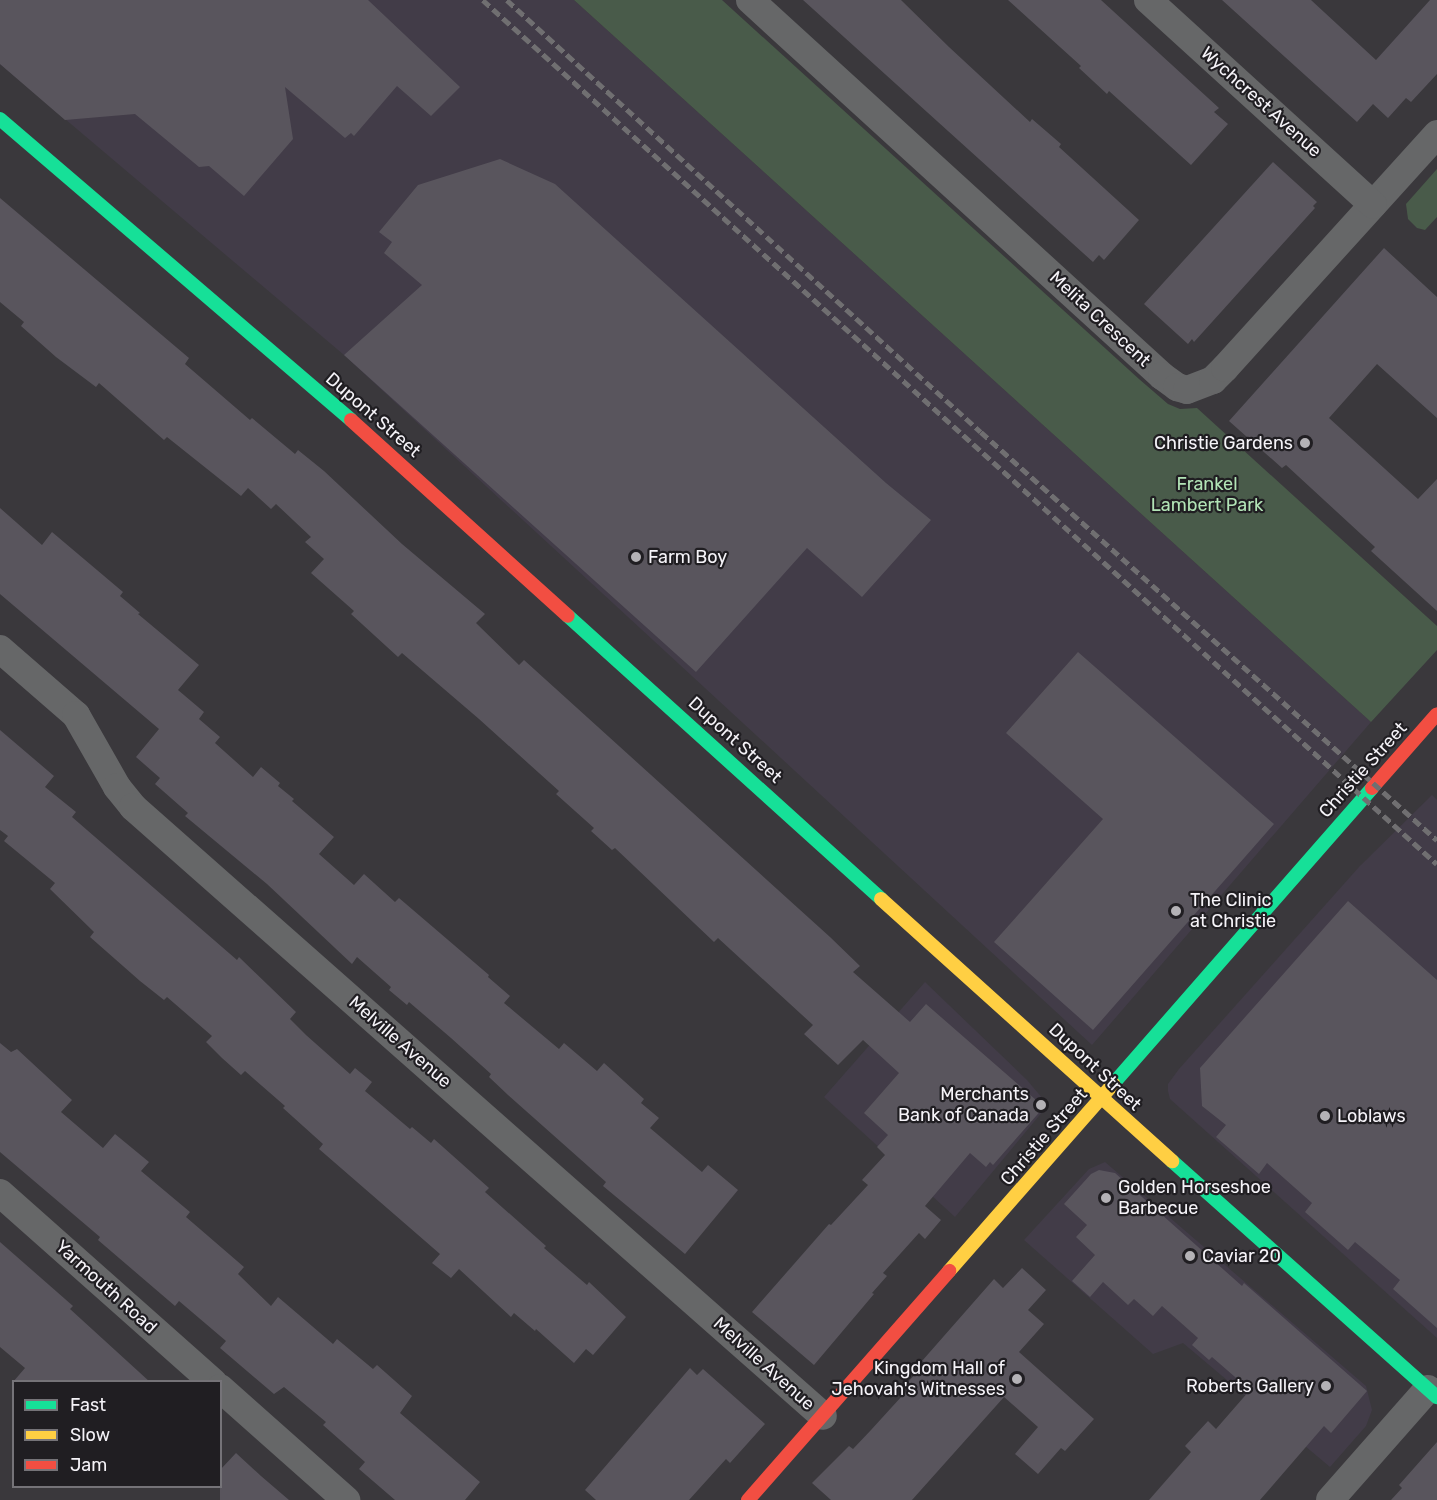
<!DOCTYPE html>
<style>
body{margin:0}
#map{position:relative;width:1437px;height:1500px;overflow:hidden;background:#3a383c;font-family:Rubik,sans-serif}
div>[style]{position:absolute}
.built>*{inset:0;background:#423c48}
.green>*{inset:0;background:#495b4a}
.building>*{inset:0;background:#59555d}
.street>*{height:28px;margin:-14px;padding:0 14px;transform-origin:14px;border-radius:14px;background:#666768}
.fast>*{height:14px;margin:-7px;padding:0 7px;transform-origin:7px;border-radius:7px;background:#16e098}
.slow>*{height:14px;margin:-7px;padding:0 7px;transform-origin:7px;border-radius:7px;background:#ffcf43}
.jam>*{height:14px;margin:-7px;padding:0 7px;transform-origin:7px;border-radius:7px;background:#f24e42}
.rail>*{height:4.5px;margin-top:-2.25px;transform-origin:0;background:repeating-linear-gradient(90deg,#706f71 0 9px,transparent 0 13.5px)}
.dots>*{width:16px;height:16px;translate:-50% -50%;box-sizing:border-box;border:3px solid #201e22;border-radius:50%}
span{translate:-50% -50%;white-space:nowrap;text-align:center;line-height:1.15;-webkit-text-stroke:4.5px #201e22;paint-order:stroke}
.street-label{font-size:18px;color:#f5f3f8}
.poi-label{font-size:18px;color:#f5f3f8}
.right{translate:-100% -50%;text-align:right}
.left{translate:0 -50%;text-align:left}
.park-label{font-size:18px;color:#b2e4b6}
.legend{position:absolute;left:12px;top:1380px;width:210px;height:108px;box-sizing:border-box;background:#201e22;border:2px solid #757378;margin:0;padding:8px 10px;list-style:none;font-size:18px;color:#f5f3f8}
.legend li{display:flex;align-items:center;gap:12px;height:30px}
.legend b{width:30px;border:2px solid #757378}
</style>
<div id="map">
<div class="built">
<i style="clip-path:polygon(0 0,574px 0,1371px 722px,1092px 1045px,344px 355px,0 64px)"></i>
<i style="clip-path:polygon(1432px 795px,1437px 800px,1437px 1338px,1170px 1099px,1168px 1091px,1168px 1084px,1179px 1069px,1359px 867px)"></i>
<i style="clip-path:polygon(925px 982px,1027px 1080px,1048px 1105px,955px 1217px,824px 1097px)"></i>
<i style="clip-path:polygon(1105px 1162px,1366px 1386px,1372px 1410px,1366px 1426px,1330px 1467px,1183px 1343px,1153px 1354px,1024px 1240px,1089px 1169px)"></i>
</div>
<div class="green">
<i style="clip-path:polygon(574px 0,722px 0,1139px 379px,1168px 404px,1180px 409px,1197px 408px,1437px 626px,1437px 650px,1371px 722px)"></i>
<i style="clip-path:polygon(1437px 169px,1437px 217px,1425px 230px,1417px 228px,1408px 219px,1406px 204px)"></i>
</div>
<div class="building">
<i style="clip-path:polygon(0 0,368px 0,460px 87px,431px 116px,397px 86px,354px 136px,351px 133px,345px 138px,285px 87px,293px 139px,244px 196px,209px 166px,199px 167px,135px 114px,65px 120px,0 64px)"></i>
<i style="clip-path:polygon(803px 0,901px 0,949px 47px,1030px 122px,1032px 119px,1061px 144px,1059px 147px,1139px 220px,1104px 260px,1099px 255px,1093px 262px)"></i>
<i style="clip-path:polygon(1008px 0,1101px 0,1219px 108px,1214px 112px,1228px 124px,1191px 165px,1109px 91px,1107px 94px,1079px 68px,1081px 66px)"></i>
<i style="clip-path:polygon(1222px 0,1311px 0,1376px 60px,1430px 0,1437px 0,1437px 74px,1411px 102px,1406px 98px,1388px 118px,1373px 104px,1357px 122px)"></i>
<i style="clip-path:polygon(500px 159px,555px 184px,886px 483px,931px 520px,862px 597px,807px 548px,696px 672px,344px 355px,422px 285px,384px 253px,392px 242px,379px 232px,418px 185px)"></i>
<i style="clip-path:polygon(1273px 162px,1317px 202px,1313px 206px,1315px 208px,1194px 342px,1192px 339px,1188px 344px,1144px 304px)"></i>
<i style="clip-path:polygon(0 198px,189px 358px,185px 364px,250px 420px,252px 418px,295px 454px,298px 450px,324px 471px,402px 544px,485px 614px,476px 623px,519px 665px,524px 660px,830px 937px,860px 966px,853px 972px,910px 1022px,926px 1004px,1044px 1107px,993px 1165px,990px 1162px,986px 1167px,970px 1153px,925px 1206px,941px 1220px,925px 1239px,919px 1233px,883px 1273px,887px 1276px,872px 1293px,874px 1294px,814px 1365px,752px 1312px,829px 1224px,831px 1225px,868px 1185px,862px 1180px,885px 1155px,877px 1147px,888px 1135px,864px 1113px,899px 1073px,863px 1040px,838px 1065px,804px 1034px,813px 1025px,718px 938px,714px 942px,615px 848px,612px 850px,591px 831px,594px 828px,556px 794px,559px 791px,479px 719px,402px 653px,398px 657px,351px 614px,354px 611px,311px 573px,324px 559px,305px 542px,311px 537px,276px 504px,271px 509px,248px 488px,241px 496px,167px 437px,164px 440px,99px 383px,96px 387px,56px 357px,21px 326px,24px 322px,0 302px)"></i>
<i style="clip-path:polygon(1384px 248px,1437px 297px,1437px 418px,1377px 364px,1329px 418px,1418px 499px,1437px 479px,1437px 611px,1371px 551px,1375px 547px,1286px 465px,1282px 468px,1229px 421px)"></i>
<i style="clip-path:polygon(0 508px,42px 545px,52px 532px,123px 592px,120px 596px,140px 613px,138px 614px,199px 665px,178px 690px,204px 712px,199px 719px,220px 737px,215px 743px,253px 777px,261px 767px,280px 783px,278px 786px,294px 799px,292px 801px,334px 837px,319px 854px,354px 885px,364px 874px,395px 902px,399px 898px,489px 975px,488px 977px,510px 996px,504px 1003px,559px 1049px,564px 1043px,597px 1071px,604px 1063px,644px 1099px,641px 1103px,659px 1118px,650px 1128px,702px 1172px,708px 1165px,738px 1190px,685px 1254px,603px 1186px,606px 1182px,508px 1095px,489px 1077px,491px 1074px,451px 1038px,409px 1002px,407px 1005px,389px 990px,391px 987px,357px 957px,352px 964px,267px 884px,185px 816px,188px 813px,155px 784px,160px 778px,136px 757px,159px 729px,0 594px)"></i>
<i style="clip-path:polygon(1078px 652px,1274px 824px,1093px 1030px,994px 942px,1103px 819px,1006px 733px)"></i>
<i style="clip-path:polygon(0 730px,54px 776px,45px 787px,76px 812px,72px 817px,237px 960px,239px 957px,296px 1012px,290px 1019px,306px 1035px,350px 1074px,355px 1068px,372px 1082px,365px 1091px,410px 1129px,412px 1127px,431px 1143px,434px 1139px,489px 1188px,485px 1192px,546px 1246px,544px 1248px,587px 1285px,589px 1282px,626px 1317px,593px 1355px,586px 1349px,574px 1363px,536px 1329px,535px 1331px,514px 1313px,511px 1317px,459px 1269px,451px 1278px,432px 1263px,440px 1254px,319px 1149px,323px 1144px,283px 1108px,285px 1106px,245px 1071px,241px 1075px,222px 1058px,206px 1042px,212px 1036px,167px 997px,164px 1000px,140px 981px,90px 937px,94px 932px,50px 889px,55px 883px,4px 841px,8px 836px,0 830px)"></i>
<i style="clip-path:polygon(1348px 901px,1437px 980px,1437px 1328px,1393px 1289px,1400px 1280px,1355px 1242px,1348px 1250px,1305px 1212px,1312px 1203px,1267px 1163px,1259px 1174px,1216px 1137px,1226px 1125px,1202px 1106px,1200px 1068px)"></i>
<i style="clip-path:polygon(0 1043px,11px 1052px,17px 1049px,72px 1100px,61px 1112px,103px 1148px,115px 1134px,149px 1162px,141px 1171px,190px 1212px,186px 1217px,244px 1267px,238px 1274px,271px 1306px,278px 1297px,333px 1344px,337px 1339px,373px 1369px,377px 1365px,412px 1396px,400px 1413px,480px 1482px,465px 1500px,395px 1500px,359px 1469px,365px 1462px,323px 1425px,326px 1422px,284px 1387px,274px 1394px,220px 1348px,226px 1341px,179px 1301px,175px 1306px,98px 1240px,100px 1237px,0 1152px)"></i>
<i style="clip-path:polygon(1099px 1170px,1115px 1173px,1242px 1286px,1244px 1283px,1367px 1391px,1331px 1433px,1324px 1426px,1260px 1500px,1149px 1500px,1191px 1452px,1185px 1446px,1208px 1421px,1216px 1429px,1250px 1390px,1212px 1357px,1209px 1360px,1192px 1345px,1198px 1338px,1162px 1306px,1153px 1316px,1134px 1299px,1128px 1305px,1103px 1282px,1090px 1297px,1072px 1281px,1095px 1255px,1076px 1237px,1087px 1225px,1064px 1204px,1091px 1174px)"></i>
<i style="clip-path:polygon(0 1242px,73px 1306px,70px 1309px,150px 1382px,13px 1382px,25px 1368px,0 1347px)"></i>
<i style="clip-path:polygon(1022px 1268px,1046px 1290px,1028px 1310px,1044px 1324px,1019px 1352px,1094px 1419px,1065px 1451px,1061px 1448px,1038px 1474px,1015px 1454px,1038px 1427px,1004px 1397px,912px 1500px,831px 1500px,812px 1483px,849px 1446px,853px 1449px,871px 1430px,912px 1385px,908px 1382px,925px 1363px,922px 1361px,994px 1279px,1003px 1288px)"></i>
<i style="clip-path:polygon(690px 1368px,697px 1375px,703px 1369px,765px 1424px,730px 1463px,726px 1459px,689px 1500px,596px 1500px,585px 1490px)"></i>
<i style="clip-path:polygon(1437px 1442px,1437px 1500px,1391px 1500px,1402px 1488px,1399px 1485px)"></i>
<i style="clip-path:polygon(236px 1453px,261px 1476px,289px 1500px,220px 1500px,220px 1470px)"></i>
</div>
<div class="street">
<i style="left:750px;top:0;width:558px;rotate:42.38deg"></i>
<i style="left:1162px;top:376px;width:19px;rotate:36deg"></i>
<i style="left:1177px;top:387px;width:10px;rotate:17deg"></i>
<i style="left:1187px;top:390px;width:28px;rotate:-21deg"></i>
<i style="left:1213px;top:380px;width:17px;rotate:-45deg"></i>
<i style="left:1225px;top:368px;width:316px;rotate:-47.8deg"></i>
<i style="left:1148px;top:0;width:304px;rotate:42.3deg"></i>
<i style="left:0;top:649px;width:101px;rotate:41deg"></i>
<i style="left:76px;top:715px;width:83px;rotate:60.3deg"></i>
<i style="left:117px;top:787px;width:26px;rotate:51deg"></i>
<i style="left:133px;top:807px;width:920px;rotate:41.43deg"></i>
<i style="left:0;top:1193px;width:285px;rotate:41.6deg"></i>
<i style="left:220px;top:1388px;width:169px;rotate:41.6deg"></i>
<i style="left:1330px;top:1500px;width:148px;rotate:-48.6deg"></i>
</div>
<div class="fast">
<i style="left:0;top:119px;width:462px;rotate:40.6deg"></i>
<i style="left:568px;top:616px;width:422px;rotate:42.1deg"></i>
<i style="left:1113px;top:1084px;width:393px;rotate:-48.8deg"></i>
<i style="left:1172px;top:1161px;width:355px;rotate:41.7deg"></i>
</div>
<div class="slow">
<i style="left:881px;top:899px;width:392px;rotate:42deg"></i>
<i style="left:949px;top:1271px;width:249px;rotate:-48.7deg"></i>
</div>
<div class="jam">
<i style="left:351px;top:420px;width:292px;rotate:42.1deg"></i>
<i style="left:1372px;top:788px;width:98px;rotate:-48.7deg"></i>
<i style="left:748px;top:1500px;width:305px;rotate:-48.7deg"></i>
</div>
<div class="rail">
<i style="left:483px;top:0;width:1287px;rotate:42.17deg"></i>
<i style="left:507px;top:0;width:641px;rotate:42.35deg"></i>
<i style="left:981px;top:432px;width:612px;rotate:41.82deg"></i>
</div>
<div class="dots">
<i style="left:1305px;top:443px;background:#b4b2b6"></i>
<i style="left:636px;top:557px;background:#b4b2b6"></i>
<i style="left:1176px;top:911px;background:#b4b2b6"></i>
<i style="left:1041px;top:1105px;background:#b4b2b6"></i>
<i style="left:1325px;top:1116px;background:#b4b2b6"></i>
<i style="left:1106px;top:1198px;background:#b4b2b6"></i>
<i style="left:1190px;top:1256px;background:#b4b2b6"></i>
<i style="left:1017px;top:1379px;background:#b4b2b6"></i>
<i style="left:1326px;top:1386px;background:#b4b2b6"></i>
</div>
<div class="street-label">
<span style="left:1261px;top:102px;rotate:42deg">Wychcrest Avenue</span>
<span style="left:1100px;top:319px;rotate:43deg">Melita Crescent</span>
<span style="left:373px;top:415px;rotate:41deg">Dupont Street</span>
<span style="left:735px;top:740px;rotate:42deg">Dupont Street</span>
<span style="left:1363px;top:770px;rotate:-48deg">Christie Street</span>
<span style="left:400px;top:1042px;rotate:41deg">Melville Avenue</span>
<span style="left:1095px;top:1067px;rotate:43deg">Dupont Street</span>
<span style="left:1044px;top:1137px;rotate:-49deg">Christie Street</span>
<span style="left:106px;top:1287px;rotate:42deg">Yarmouth Road</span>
<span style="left:764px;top:1364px;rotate:42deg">Melville Avenue</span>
</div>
<div class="poi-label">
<span class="right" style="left:1293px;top:443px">Christie Gardens</span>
<span class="left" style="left:648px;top:557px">Farm Boy</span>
<span class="left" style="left:1190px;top:911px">The Clinic<br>at Christie</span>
<span class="right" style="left:1029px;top:1105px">Merchants<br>Bank of Canada</span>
<span class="left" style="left:1337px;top:1116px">Loblaws</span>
<span class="left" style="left:1118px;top:1198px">Golden Horseshoe<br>Barbecue</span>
<span class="left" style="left:1202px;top:1256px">Caviar 20</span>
<span class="right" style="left:1005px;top:1379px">Kingdom Hall of<br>Jehovah's Witnesses</span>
<span class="right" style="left:1314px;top:1386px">Roberts Gallery</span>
</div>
<div class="park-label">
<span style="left:1207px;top:495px">Frankel<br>Lambert Park</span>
</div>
<ul class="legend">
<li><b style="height:8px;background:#16e098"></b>Fast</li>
<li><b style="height:8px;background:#ffcf43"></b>Slow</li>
<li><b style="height:8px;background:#f24e42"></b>Jam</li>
</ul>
</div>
